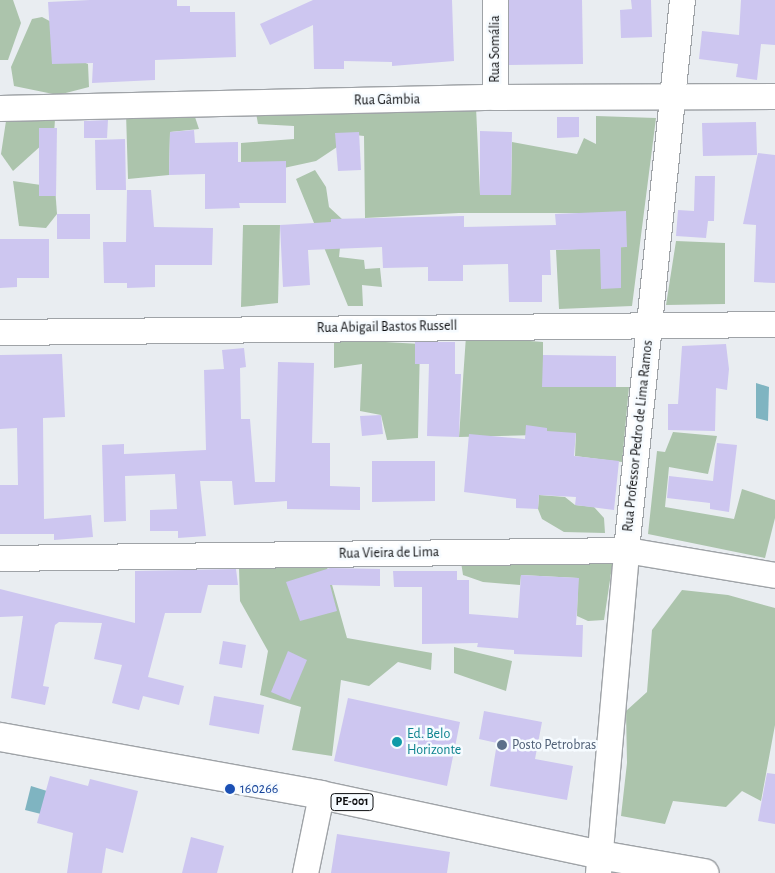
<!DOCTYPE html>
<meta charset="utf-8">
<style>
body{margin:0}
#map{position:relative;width:775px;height:873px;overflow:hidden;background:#e9edf1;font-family:"Alegreya Sans",sans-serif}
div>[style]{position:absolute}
.green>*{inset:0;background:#acc4ac}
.water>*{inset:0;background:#7fb4c1}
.building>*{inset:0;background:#cdc6f0}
.roads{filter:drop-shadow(1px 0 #9fa3a7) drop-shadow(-1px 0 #9fa3a7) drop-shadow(0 1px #9fa3a7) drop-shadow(0 -1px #9fa3a7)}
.street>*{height:25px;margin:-12.5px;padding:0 12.5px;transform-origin:12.5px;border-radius:12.5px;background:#fff}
.primary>*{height:28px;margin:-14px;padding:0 14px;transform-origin:14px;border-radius:14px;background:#fff}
.dots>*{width:14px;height:14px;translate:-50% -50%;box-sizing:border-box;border:2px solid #f6fbff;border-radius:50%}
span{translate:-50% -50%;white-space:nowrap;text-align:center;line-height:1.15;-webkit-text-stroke:5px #f6fbff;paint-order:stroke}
.shield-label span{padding:1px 4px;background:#f6fbff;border:1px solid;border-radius:4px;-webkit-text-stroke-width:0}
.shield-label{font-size:12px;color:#0d0e10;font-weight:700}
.street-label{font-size:14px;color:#0d0e10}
.culture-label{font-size:14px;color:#0d838f}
.left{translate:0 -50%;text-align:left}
.service-label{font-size:14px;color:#4e5e75}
.transit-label{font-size:14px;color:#164399}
</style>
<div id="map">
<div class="green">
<i style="clip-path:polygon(0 0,13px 0,21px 23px,8px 60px,0 60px)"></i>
<i style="clip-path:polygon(42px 17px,57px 25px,58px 52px,88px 64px,89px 87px,58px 95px,14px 86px,11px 67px,32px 19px)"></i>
<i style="clip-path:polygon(476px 107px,480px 195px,511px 195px,512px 142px,577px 154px,584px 138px,596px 144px,596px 116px,656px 118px,632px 306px,559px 309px,556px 250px,626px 247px,581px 213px,459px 213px,365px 218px,364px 136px,336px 133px,337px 147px,316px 161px,270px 171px,241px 197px,241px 143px,294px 139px,294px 126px,258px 124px,256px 113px)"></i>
<i style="clip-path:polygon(193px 111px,199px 129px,170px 132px,169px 175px,128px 179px,126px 113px)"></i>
<i style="clip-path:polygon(55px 119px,54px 134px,13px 171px,1px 154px,6px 121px)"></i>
<i style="clip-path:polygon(315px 170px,326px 187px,329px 207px,343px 220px,339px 257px,364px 260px,365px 269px,380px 268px,382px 287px,362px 285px,363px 306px,348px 306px,296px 179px)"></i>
<i style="clip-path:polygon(13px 181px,55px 187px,57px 214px,46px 228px,19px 226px)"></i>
<i style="clip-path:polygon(243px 225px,280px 225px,278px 303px,241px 307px)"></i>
<i style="clip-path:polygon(676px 241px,725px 243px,725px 304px,666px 305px)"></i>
<i style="clip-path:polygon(466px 336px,543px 342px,543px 387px,629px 387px,622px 462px,575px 456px,576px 434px,459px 437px)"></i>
<i style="clip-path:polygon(334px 339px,420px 344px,418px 438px,387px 440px,381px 415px,360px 411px,362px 364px,334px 368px)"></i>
<i style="clip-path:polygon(673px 432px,717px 436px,708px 474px,669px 467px,665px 507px,734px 519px,742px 489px,775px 500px,775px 518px,765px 558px,648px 534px,657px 451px,665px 452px)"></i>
<i style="clip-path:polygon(539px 495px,565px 497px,575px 505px,594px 507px,604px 518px,605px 533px,564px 532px,542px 519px,538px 509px)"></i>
<i style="clip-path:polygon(613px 560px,604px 620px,588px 621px,577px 616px,578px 578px,521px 575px,520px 585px,483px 582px,463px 575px,461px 562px)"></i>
<i style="clip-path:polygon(327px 567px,347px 638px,432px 653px,431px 670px,398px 662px,369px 686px,341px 680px,332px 756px,292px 750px,301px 707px,260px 695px,268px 651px,240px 601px,239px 568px)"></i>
<i style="clip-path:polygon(682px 590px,728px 595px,775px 608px,775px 725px,761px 801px,742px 791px,726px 807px,673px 801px,665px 824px,621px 816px,627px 763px,626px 711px,647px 692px,652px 630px)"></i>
<i style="clip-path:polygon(454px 647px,512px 661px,506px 691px,454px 673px)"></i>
</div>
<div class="water">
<i style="clip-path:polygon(756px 383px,769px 387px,768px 421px,756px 418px)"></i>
<i style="clip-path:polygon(31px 786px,47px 791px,41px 814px,25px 810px)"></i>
</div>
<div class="building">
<i style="clip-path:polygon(90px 0,177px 0,177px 6px,190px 6px,190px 12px,235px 12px,236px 57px,155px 60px,155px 80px,92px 83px,93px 63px,52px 64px,48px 2px)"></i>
<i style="clip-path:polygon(313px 0,452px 0,454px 61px,392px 66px,392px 62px,344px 61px,344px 69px,314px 69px,313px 25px,270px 45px,260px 24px)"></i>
<i style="clip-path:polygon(509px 0,582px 0,583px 64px,509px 65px)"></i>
<i style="clip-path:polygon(631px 0,651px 0,652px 37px,621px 38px,620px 10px,632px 9px)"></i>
<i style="clip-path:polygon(741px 0,775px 0,775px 45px,761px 44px,757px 80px,736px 77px,738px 64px,699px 59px,702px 31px,739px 35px)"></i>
<i style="clip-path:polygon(557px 117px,579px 117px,579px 137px,557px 138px)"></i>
<i style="clip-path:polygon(108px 120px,107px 138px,84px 138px,84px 121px)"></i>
<i style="clip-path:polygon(756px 122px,757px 155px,703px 156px,702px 123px)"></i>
<i style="clip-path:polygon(39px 128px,57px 128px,56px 196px,39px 196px)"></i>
<i style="clip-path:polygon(194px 130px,195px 143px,238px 142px,238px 162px,286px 161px,286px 203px,239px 203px,240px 208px,205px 209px,205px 174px,169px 175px,170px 132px)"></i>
<i style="clip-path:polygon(480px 131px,512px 132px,511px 195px,480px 195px)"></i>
<i style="clip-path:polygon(359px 132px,361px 170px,338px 171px,335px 133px)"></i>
<i style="clip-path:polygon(125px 139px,126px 190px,96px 190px,95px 140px)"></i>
<i style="clip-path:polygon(758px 153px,775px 155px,775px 283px,754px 282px,756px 225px,743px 224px)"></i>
<i style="clip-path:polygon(695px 176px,715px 176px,714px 221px,708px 221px,706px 238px,676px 236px,678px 210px,694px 211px)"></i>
<i style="clip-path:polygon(127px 190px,151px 190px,154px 227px,213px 228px,212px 265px,155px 265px,155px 287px,127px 288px,127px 283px,104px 283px,103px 242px,126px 242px)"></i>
<i style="clip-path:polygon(626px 211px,627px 247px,621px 247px,621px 288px,601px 289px,600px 249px,550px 250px,551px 275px,542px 275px,542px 302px,509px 302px,508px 264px,463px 265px,463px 281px,428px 281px,428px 267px,383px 268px,382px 247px,308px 250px,310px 285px,283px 287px,280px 225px,331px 222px,331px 219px,464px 216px,464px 227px,556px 225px,555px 214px)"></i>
<i style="clip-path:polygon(57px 214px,90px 214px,90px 239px,57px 239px)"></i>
<i style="clip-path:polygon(0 239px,49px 239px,49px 278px,17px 278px,17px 287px,0 288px)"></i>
<i style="clip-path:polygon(415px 342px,455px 342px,455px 374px,461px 374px,459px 437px,427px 436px,429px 364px,415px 364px)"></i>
<i style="clip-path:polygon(726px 344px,729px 369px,727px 390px,716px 388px,715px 431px,668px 430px,668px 404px,678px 404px,682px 346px)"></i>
<i style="clip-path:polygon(244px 348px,246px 367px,240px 368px,241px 419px,250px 419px,255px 482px,275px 482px,278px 362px,314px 363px,312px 443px,330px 443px,330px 486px,360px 487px,360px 510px,287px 509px,287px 501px,234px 505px,232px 481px,200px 481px,206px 536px,178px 538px,178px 531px,150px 531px,150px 510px,177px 509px,175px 474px,125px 476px,126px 521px,104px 522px,102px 445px,124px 444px,124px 454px,206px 450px,204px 370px,224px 369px,222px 350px)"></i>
<i style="clip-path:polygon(62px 354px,65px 417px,43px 418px,44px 519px,91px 515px,93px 537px,54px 540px,54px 534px,0 534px,0 485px,18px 485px,17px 428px,0 429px,0 355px)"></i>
<i style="clip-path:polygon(543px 355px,616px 356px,616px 387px,542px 387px)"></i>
<i style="clip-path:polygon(381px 415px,383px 434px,362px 436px,360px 416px)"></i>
<i style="clip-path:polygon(526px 425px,547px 428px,547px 431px,576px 433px,574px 456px,619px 461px,614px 510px,575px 505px,576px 497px,539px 495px,538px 509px,516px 508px,516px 499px,464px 492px,469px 434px,525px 439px)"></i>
<i style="clip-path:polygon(717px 443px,737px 445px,729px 512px,710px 509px,710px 503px,667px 498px,669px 476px,713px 481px)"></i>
<i style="clip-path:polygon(372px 461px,435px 461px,435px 501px,372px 502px)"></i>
<i style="clip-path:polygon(330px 568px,380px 569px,380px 586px,330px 585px,337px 611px,300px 621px,286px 582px)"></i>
<i style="clip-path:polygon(236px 569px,238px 585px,208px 585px,201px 613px,165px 613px,148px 677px,184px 686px,179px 705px,143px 696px,139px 710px,112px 703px,122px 665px,94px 659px,102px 623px,59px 622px,55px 625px,43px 686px,49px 687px,45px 705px,11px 698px,23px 616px,0 617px,0 589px,135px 623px,135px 571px)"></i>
<i style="clip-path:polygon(393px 571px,457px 571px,457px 580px,469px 580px,469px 614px,518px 618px,521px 575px,579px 578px,576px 625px,583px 625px,582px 657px,514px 654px,514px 650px,477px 647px,478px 643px,422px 644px,422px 587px,394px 587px)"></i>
<i style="clip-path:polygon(223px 641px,246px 645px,242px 668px,219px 664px)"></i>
<i style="clip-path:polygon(288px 651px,307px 660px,290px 700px,271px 692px)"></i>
<i style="clip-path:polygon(214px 696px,264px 705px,259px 734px,209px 725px)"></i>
<i style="clip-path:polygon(348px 698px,460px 722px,447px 786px,334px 761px)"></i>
<i style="clip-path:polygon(484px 711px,542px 722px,535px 759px,573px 766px,567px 800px,490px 786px,497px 743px,479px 739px)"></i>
<i style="clip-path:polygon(767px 773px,775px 774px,775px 824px,758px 821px)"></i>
<i style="clip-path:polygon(50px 776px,88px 786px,90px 779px,138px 791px,123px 853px,106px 848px,102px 873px,67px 873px,73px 833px,37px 823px)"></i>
<i style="clip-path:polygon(337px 834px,450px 852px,447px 873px,331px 873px)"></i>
<i style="clip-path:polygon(191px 837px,224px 846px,217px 873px,182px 873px)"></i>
</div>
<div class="roads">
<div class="street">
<i style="left:495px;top:0;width:97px;rotate:90deg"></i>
<i style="left:0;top:108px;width:495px;rotate:-1.3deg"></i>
<i style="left:495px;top:97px;width:280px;rotate:-0.2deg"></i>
<i style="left:0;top:332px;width:775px;rotate:-0.59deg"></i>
<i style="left:0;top:558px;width:626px;rotate:-0.73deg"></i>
<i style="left:626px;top:550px;width:151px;rotate:9.5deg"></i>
<i style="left:305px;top:873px;width:80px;rotate:-78.4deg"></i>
<i style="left:598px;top:873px;width:324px;rotate:-85deg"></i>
<i style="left:626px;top:550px;width:553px;rotate:-84.19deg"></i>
</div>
<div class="primary">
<i style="left:0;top:737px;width:326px;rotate:10.2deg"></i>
<i style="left:321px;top:795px;width:285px;rotate:12.1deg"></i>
<i style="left:600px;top:855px;width:106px;rotate:9.8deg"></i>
</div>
</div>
<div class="dots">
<i style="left:397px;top:742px;background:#0f9aa8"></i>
<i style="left:502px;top:745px;background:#5c6f8a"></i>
<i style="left:230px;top:789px;background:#1a4fb4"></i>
</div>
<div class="shield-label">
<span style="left:352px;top:802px">PE-001</span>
</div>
<div class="street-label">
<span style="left:495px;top:49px;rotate:-90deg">Rua Somália</span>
<span style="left:387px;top:100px;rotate:-1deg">Rua Gâmbia</span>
<span style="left:387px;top:327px;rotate:-1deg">Rua Abigail Bastos Russell</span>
<span style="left:638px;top:436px;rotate:-84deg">Rua Professor Pedro de Lima Ramos</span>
<span style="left:389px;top:553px;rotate:-1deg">Rua Vieira de Lima</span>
</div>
<div class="culture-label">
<span class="left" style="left:407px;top:742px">Ed. Belo<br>Horizonte</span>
</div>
<div class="service-label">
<span class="left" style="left:512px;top:745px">Posto Petrobras</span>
</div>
<div class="transit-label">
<span class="left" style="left:240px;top:789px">160266</span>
</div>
</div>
